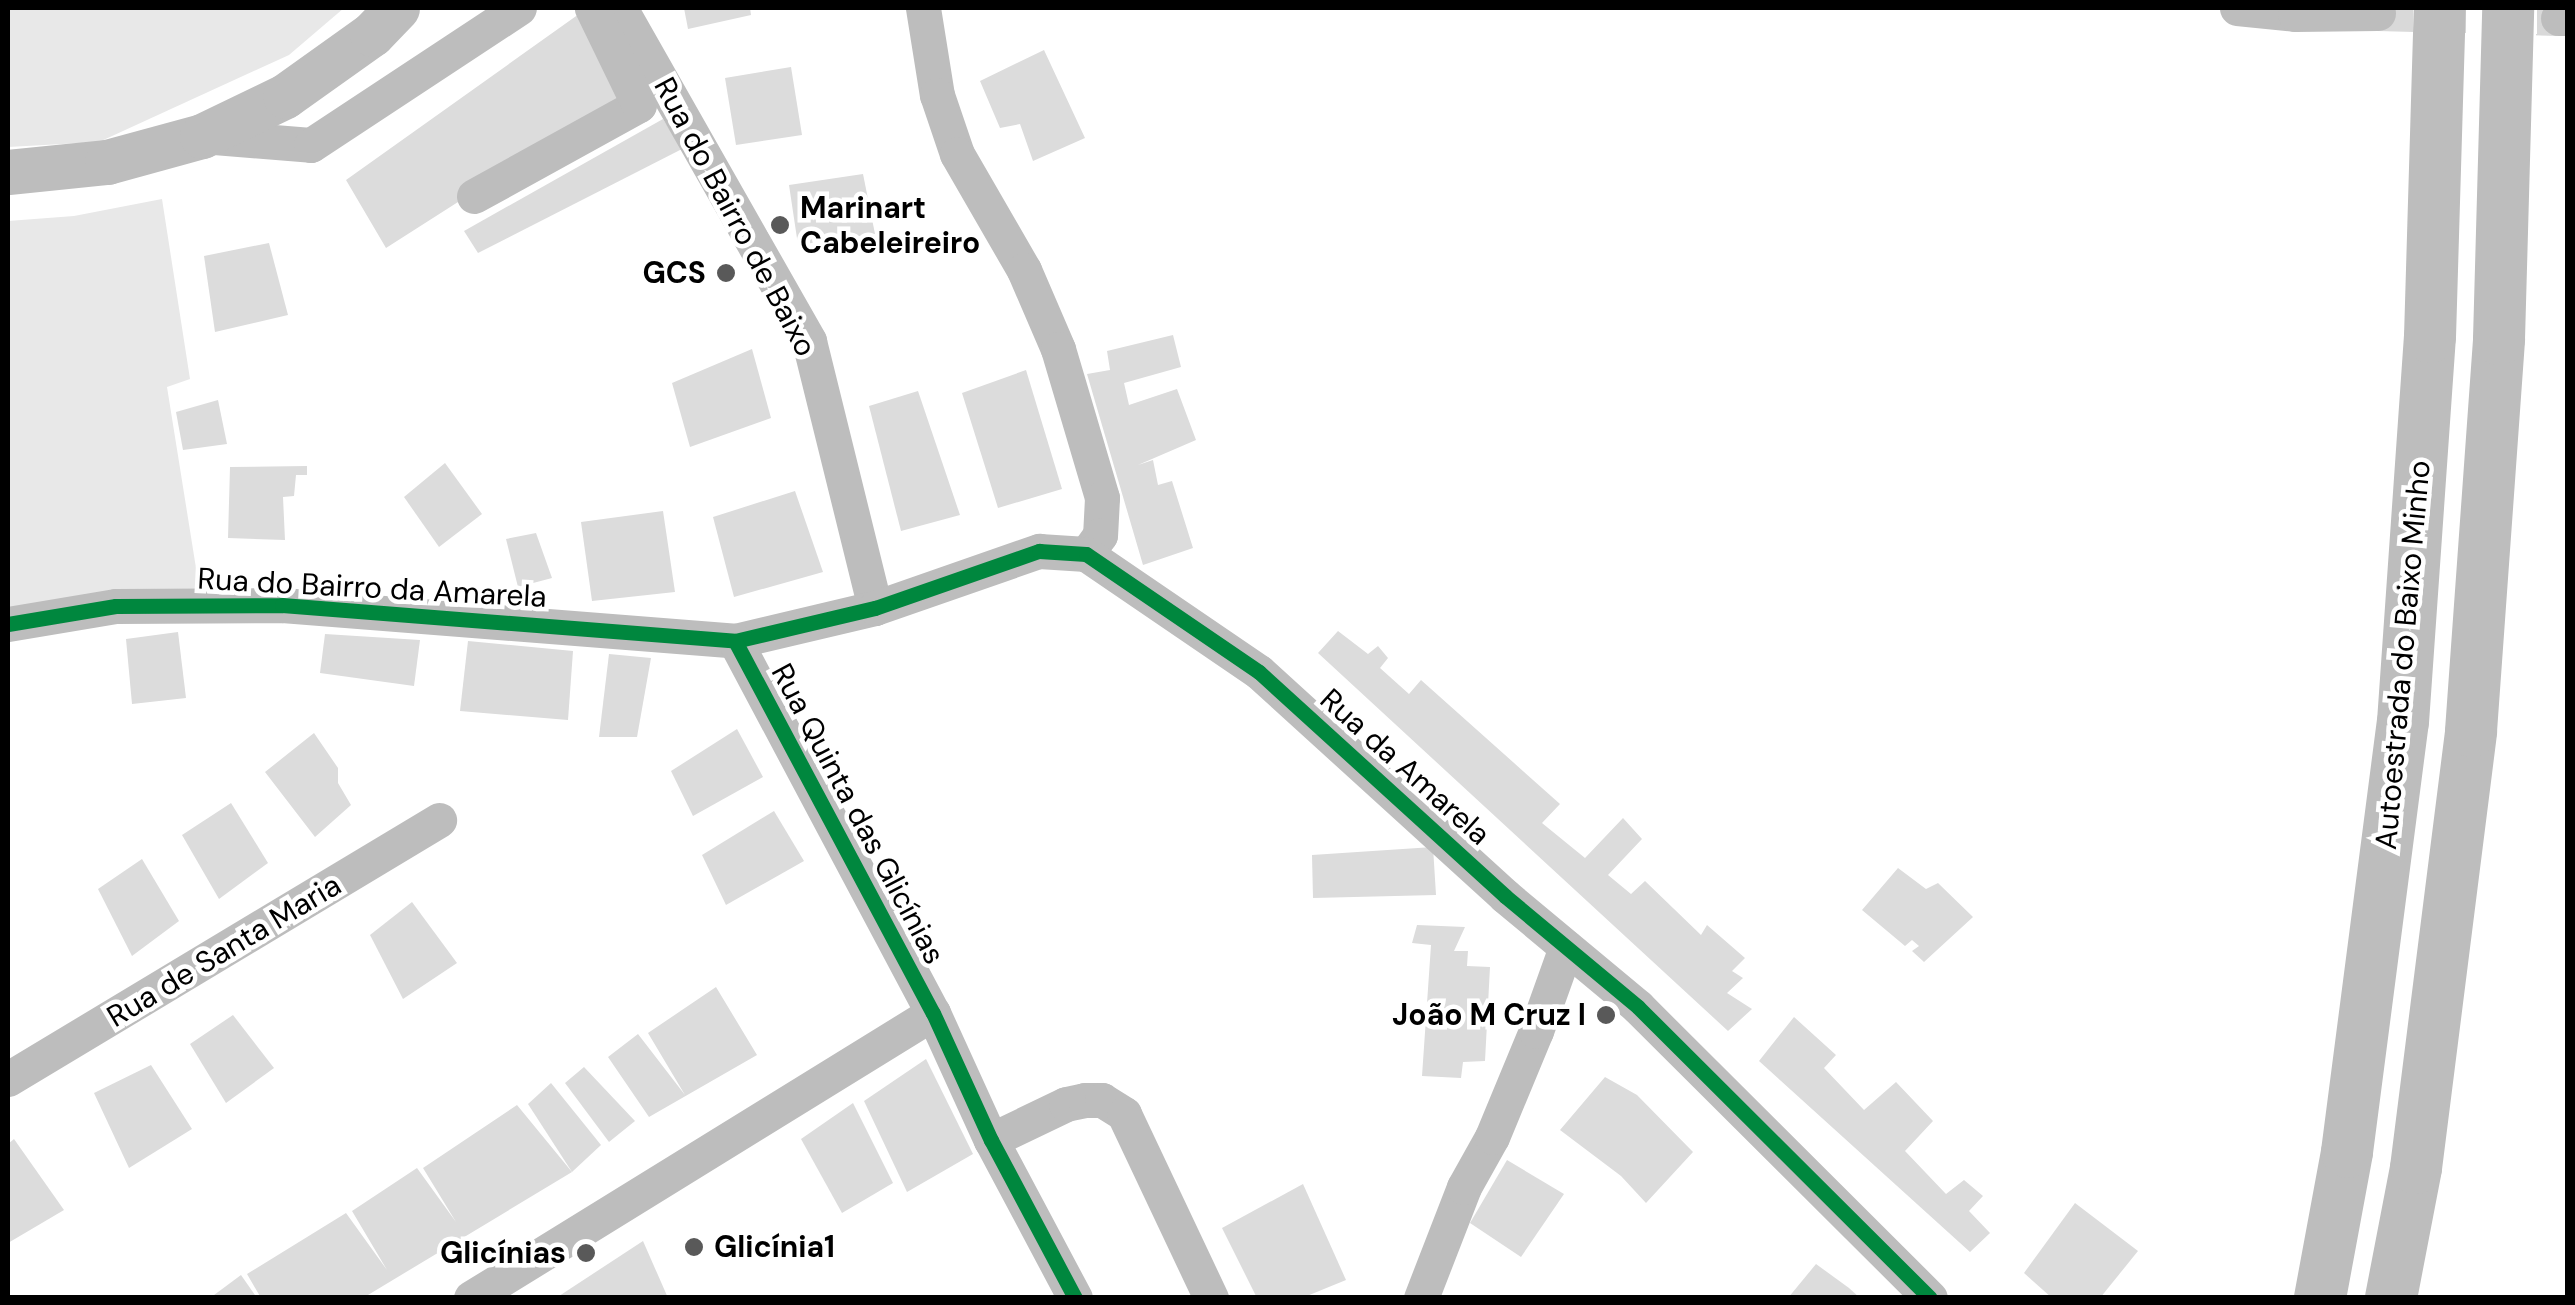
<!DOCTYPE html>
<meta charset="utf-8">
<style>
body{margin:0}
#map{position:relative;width:2575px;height:1305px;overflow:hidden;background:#fff;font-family:"DM Sans",sans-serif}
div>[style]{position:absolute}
.green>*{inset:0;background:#e8e8e8}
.building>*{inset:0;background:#dcdcdc}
.minor-tunnel>*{height:35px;margin-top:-17.5px;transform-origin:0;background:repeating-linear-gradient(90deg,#d9d9d9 0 35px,transparent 0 53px)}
.minor>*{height:35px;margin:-17.5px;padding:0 17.5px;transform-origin:17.5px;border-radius:17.5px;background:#bdbdbd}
.major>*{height:45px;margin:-22.5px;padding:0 22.5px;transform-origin:22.5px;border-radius:22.5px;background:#bdbdbd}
.highway>*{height:52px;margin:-26px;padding:0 26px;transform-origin:26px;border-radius:26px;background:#bdbdbd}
.cycleway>*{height:15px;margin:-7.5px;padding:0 7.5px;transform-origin:7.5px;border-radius:7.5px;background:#00873e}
.dots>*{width:28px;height:28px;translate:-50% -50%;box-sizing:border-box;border:5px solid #fff;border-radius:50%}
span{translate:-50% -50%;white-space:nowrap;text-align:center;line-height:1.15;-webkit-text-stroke:9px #fff;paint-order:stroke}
.poi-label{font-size:30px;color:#000;font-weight:700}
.left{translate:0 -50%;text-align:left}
.right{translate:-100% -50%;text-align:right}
.street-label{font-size:30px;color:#000}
.frame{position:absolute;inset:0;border:10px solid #000;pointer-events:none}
</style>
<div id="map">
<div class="green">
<i style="clip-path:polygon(8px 8px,344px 8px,289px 55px,99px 142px,8px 147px)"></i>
<i style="clip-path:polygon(162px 199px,190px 379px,167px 387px,200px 593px,8px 627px,8px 221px,74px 216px)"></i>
</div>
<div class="building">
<i style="clip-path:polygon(684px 8px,750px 8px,751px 15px,688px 29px)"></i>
<i style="clip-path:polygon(579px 14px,625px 105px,505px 172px,386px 248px,346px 180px)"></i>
<i style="clip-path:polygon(1044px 50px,1085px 138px,1033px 161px,1020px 124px,1000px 128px,980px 81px)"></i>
<i style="clip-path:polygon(791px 67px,802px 135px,736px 145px,725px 78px)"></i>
<i style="clip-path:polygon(663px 119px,682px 149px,478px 253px,464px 231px)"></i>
<i style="clip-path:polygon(863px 174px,875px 234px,798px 245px,789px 185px)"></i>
<i style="clip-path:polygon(269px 243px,288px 315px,215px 332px,204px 256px)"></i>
<i style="clip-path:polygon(1173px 335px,1181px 367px,1124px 383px,1129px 405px,1177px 389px,1196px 440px,1138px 465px,1153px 460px,1158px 485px,1172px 481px,1193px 548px,1143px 565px,1087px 374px,1110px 370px,1107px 351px)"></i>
<i style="clip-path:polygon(752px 349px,771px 418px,690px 447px,672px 383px)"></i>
<i style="clip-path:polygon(1026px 370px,1062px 489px,998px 508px,962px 393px)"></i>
<i style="clip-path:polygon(918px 391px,960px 515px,901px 531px,869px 406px)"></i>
<i style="clip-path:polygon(218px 400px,227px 444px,183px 450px,176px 412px)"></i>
<i style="clip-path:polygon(445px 463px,482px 514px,439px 547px,404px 497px)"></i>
<i style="clip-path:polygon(307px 466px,307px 475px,296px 475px,294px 496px,283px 497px,285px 540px,228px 538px,230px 467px)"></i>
<i style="clip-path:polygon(795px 491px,823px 572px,734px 597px,713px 517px)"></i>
<i style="clip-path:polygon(663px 511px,675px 592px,592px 601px,581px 522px)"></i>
<i style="clip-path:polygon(536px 533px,552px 578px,518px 587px,506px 539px)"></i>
<i style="clip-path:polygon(1338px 631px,1368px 654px,1378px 646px,1388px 658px,1380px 668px,1409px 694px,1421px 680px,1560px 804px,1542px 823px,1585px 858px,1623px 818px,1642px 839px,1608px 875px,1631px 894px,1645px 881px,1701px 935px,1707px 925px,1745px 958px,1732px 971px,1743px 978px,1727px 993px,1752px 1009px,1728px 1031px,1318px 653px)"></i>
<i style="clip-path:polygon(178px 632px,186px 698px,132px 704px,126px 639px)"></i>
<i style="clip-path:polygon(325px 634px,420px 640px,414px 686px,320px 673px)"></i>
<i style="clip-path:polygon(468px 641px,573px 651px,568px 720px,460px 711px)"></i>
<i style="clip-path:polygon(609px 654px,651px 658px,637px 737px,599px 737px)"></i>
<i style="clip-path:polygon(737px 729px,763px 777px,693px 816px,671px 771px)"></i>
<i style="clip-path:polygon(314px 733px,338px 768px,338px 783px,351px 805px,315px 837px,265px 772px)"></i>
<i style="clip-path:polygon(231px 803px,268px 863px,219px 899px,182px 835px)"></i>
<i style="clip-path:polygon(774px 811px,804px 861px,726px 905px,702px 855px)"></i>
<i style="clip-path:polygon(1433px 847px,1436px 895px,1313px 898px,1312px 855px)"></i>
<i style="clip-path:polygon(142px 859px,179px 921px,132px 956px,98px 889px)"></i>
<i style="clip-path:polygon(1898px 868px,1926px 889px,1938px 883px,1973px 917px,1924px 962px,1912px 951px,1919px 946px,1912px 940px,1905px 946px,1862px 910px)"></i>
<i style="clip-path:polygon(412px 902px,457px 963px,403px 999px,370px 935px)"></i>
<i style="clip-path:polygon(1417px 925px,1465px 927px,1454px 951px,1468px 951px,1467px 966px,1490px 967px,1485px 1061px,1463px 1062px,1461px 1078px,1422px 1076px,1431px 945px,1412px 943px)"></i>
<i style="clip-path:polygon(716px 987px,757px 1055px,649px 1117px,608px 1057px,638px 1034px,685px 1095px,648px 1033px)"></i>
<i style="clip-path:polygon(233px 1015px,274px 1068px,226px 1103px,190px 1044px)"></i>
<i style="clip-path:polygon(1794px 1017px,1836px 1055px,1824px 1068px,1864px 1110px,1896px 1082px,1933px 1121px,1905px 1151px,1946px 1194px,1964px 1180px,1983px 1196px,1969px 1211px,1990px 1233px,1970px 1252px,1759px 1061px)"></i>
<i style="clip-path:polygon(926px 1059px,973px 1154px,907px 1192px,864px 1101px)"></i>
<i style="clip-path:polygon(151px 1065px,192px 1129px,129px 1168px,94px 1093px)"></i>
<i style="clip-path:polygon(584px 1067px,635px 1121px,609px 1142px,565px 1083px)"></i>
<i style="clip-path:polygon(1605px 1077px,1637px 1095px,1693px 1152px,1646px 1203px,1621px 1176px,1560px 1130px)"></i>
<i style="clip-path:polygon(551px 1083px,601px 1145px,572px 1172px,528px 1104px)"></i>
<i style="clip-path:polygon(853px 1103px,893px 1183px,842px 1213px,801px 1139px)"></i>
<i style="clip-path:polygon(517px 1105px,572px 1172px,363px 1298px,261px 1298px,247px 1274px,346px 1213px,387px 1270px,352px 1211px,417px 1168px,456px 1222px,423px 1168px)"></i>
<i style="clip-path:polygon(14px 1139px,64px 1210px,8px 1243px,8px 1144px)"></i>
<i style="clip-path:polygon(1507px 1160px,1564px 1194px,1521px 1257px,1470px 1223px)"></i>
<i style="clip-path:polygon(1303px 1184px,1346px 1280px,1302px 1298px,1257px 1298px,1222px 1228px)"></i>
<i style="clip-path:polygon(2075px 1203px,2138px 1251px,2100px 1298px,2052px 1298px,2024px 1273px)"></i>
<i style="clip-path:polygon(643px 1241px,668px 1298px,556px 1298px)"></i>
<i style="clip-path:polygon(1816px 1264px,1849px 1288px,1860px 1298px,1788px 1298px)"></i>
<i style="clip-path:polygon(241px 1275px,257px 1298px,210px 1298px)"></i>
</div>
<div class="minor-tunnel">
<i style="left:2378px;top:13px;width:180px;rotate:1.6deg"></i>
</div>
<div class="minor">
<i style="left:620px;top:8px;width:383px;rotate:60.4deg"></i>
<i style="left:809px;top:341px;width:275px;rotate:76.1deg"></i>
<i style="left:923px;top:8px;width:88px;rotate:80.9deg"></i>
<i style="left:937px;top:95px;width:62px;rotate:71.3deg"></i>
<i style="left:957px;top:154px;width:134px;rotate:60deg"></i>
<i style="left:1024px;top:270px;width:86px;rotate:66.7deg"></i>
<i style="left:1058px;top:349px;width:155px;rotate:73.5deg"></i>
<i style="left:1102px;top:498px;width:37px;rotate:93deg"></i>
<i style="left:1100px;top:535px;width:24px;rotate:126deg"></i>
<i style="left:2237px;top:8px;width:58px;rotate:5.9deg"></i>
<i style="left:2295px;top:14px;width:83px;rotate:-0.7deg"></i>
<i style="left:2558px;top:18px;width:10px"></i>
<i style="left:202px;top:136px;width:109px;rotate:4.7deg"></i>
<i style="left:311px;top:145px;width:249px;rotate:-33.4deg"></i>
<i style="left:474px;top:196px;width:188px;rotate:-28.9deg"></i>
<i style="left:639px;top:105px;width:108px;rotate:-115.9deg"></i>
<i style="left:8px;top:624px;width:109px;rotate:-9.5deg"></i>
<i style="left:116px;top:606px;width:166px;rotate:-0.3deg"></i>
<i style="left:282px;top:605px;width:454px;rotate:4.5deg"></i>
<i style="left:735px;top:641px;width:144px;rotate:-13.3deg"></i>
<i style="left:875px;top:608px;width:174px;rotate:-19.2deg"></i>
<i style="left:1039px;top:551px;width:47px;rotate:3.7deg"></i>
<i style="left:1086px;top:554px;width:209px;rotate:34.3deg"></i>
<i style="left:1259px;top:672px;width:333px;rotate:42.3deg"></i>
<i style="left:1505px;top:896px;width:173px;rotate:39.8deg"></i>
<i style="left:1638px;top:1007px;width:412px;rotate:44.9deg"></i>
<i style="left:735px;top:641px;width:421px;rotate:62deg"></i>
<i style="left:933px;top:1013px;width:140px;rotate:65.5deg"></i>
<i style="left:991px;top:1140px;width:179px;rotate:62deg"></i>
<i style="left:8px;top:1079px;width:503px;rotate:-31deg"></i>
<i style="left:991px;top:1140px;width:83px;rotate:-25.6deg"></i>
<i style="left:1066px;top:1104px;width:19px;rotate:-12deg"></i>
<i style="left:1085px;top:1100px;width:17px"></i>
<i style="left:1102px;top:1100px;width:26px;rotate:32deg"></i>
<i style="left:1124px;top:1114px;width:204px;rotate:64.7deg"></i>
<i style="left:471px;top:1298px;width:543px;rotate:-31.67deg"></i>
<i style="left:1421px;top:1298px;width:119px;rotate:-68.8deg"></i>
<i style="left:1464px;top:1187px;width:57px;rotate:-60.8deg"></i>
<i style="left:1492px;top:1137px;width:115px;rotate:-67.5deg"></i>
<i style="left:1536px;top:1031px;width:89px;rotate:-70.3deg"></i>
</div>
<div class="major">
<i style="left:8px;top:172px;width:100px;rotate:-5.8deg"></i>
<i style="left:107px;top:162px;width:98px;rotate:-15.3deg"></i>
<i style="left:202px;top:136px;width:92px;rotate:-25.7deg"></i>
<i style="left:285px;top:96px;width:107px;rotate:-35.5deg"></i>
<i style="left:372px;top:34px;width:36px;rotate:-46deg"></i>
</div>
<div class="highway">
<i style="left:2320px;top:1298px;width:148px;rotate:-79.5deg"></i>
<i style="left:2347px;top:1152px;width:434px;rotate:-82.6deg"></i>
<i style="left:2403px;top:722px;width:386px;rotate:-86deg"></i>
<i style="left:2430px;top:337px;width:329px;rotate:-88.3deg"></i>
<i style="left:2391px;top:1298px;width:132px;rotate:-79.1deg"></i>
<i style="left:2416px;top:1168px;width:440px;rotate:-82.8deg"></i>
<i style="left:2471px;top:731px;width:393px;rotate:-85.9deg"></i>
<i style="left:2499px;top:339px;width:331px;rotate:-88.4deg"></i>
</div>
<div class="cycleway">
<i style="left:8px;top:624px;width:109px;rotate:-9.5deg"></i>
<i style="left:116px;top:606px;width:166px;rotate:-0.3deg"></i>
<i style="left:282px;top:605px;width:454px;rotate:4.5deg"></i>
<i style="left:735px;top:641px;width:144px;rotate:-13.3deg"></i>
<i style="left:875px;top:608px;width:174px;rotate:-19.2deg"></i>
<i style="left:1039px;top:551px;width:47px;rotate:3.7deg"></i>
<i style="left:1086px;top:554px;width:209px;rotate:34.3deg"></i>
<i style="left:1259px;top:672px;width:333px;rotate:42.3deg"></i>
<i style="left:1505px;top:896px;width:173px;rotate:39.8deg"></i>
<i style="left:1638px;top:1007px;width:412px;rotate:44.9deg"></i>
<i style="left:735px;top:641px;width:421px;rotate:62deg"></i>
<i style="left:933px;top:1013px;width:140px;rotate:65.5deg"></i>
<i style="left:991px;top:1140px;width:179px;rotate:62deg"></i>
</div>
<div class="dots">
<i style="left:780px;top:225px;background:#595959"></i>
<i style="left:726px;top:273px;background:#595959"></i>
<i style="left:1606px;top:1015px;background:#595959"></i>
<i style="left:694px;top:1247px;background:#595959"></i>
<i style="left:586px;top:1253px;background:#595959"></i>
</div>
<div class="poi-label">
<span class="left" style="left:800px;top:225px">Marinart<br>Cabeleireiro</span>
<span class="right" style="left:706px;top:273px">GCS</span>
<span class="right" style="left:1586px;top:1015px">João M Cruz I</span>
<span class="left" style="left:714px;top:1247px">Glicínia1</span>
<span class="right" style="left:566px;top:1253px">Glicínias</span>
</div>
<div class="street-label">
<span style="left:735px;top:217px;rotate:62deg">Rua do Bairro de Baixo</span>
<span style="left:372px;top:588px;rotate:3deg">Rua do Bairro da Amarela</span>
<span style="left:2403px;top:655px;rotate:-85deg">Autoestrada do Baixo Minho</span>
<span style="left:1405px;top:767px;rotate:42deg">Rua da Amarela</span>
<span style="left:858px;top:814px;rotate:62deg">Rua Quinta das Glicínias</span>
<span style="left:224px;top:951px;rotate:-31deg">Rua de Santa Maria</span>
</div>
<div class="frame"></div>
</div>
